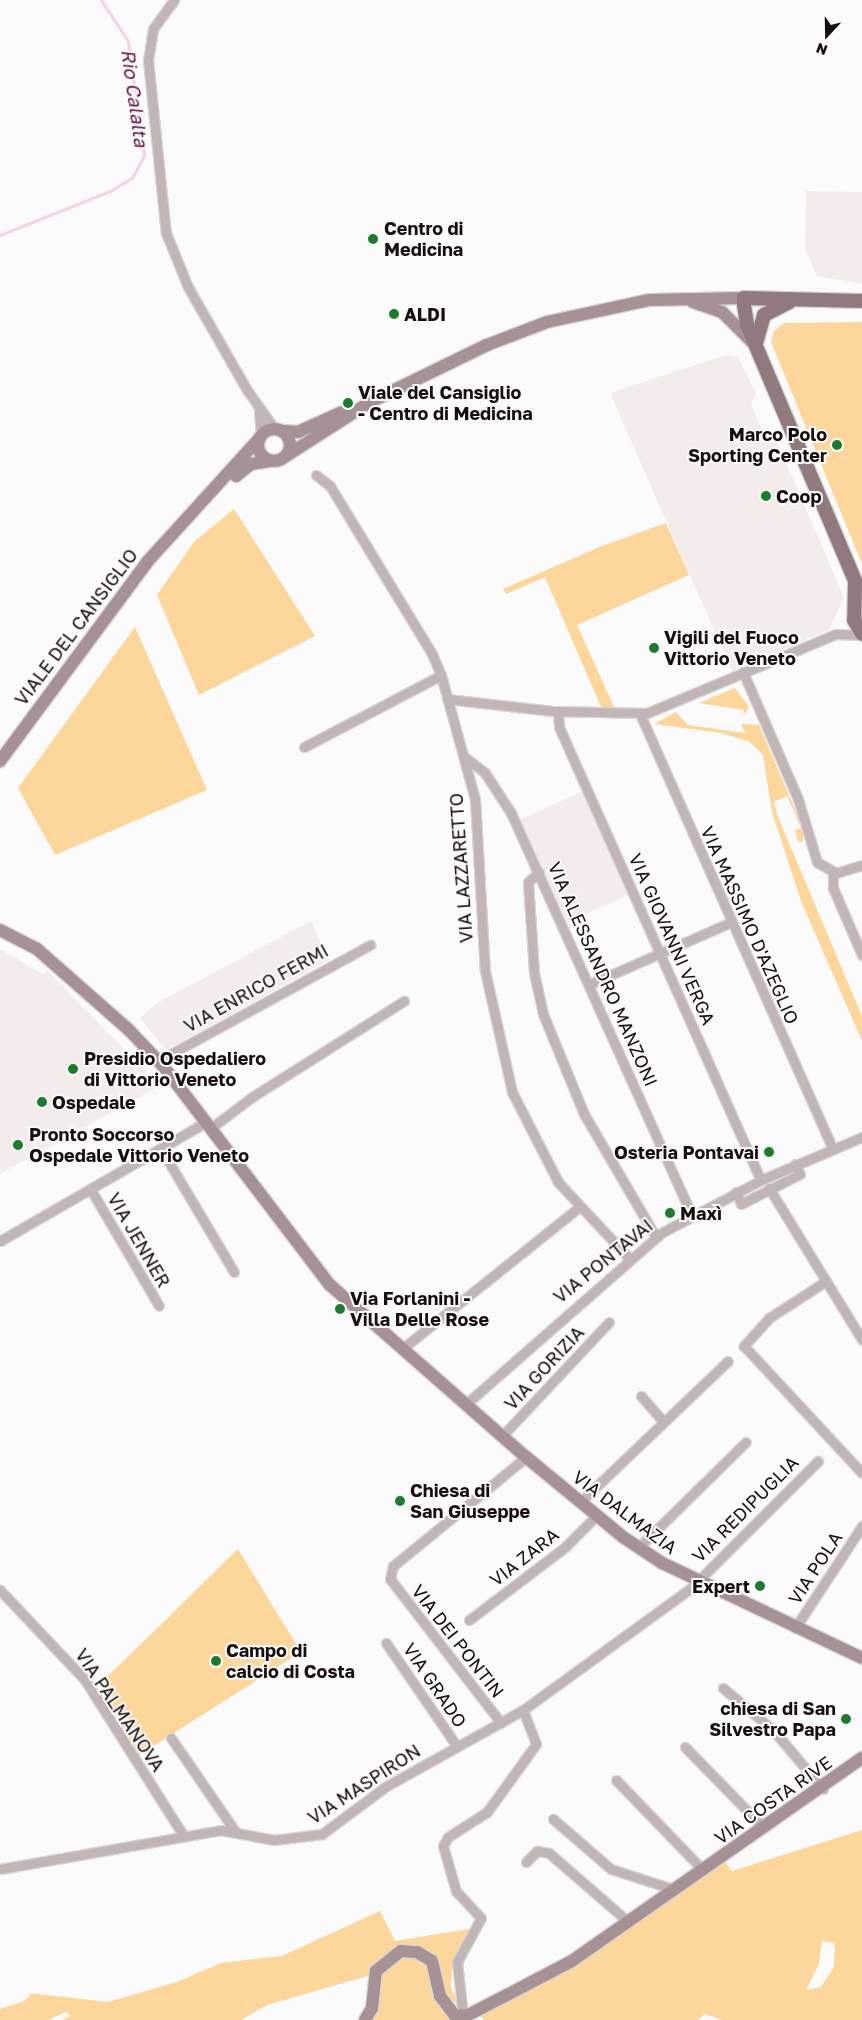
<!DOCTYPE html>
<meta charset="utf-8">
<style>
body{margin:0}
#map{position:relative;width:862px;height:2020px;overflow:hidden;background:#fbfbfb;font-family:"Golos Text",sans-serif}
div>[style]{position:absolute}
.built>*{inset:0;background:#f4eceb}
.green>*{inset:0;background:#fdd69c}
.stream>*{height:3px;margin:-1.5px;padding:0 1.5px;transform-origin:1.5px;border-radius:1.5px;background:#f7d1e5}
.roads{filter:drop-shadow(1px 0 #d7d5d5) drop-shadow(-1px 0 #d7d5d5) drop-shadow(0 1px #d7d5d5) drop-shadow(0 -1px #d7d5d5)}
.street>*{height:9px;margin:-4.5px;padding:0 4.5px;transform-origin:4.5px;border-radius:4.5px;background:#c2b5b6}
.secondary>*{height:12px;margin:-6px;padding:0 6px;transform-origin:6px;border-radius:6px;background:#a69295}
.secondary>.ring{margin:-6px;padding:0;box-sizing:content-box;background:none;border:12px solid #a69295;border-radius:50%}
.primary>*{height:14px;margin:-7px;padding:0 7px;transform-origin:7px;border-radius:7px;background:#917a7d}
.dots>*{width:14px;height:14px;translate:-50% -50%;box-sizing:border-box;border:2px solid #fbfbfb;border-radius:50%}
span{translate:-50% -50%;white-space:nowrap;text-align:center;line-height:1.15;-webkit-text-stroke:4px #fbfbfb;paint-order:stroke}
.poi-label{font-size:18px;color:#180e0d;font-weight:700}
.left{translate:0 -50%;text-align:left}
.right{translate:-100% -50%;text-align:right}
.street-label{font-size:18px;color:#180e0d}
.water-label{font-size:19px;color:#641649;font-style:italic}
.north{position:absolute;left:802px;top:10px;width:50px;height:50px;-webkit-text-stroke:4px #fbfbfb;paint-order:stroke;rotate:201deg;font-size:14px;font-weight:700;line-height:20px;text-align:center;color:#180e0d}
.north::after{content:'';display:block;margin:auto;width:18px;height:22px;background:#180e0d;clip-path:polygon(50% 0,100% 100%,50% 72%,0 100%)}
</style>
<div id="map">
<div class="built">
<i style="clip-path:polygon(806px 191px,862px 192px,862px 284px,817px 276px,805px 249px)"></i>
<i style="clip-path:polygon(726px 355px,738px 357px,756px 393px,751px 404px,763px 432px,774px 435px,844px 597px,829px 630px,732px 671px,610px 393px)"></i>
<i style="clip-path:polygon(583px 791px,629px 895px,567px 922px,519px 820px)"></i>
<i style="clip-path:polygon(311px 921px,329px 960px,166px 1050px,140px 1018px,157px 1003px)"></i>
<i style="clip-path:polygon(0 949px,43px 974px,47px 970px,163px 1089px,156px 1088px,0 1174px)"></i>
</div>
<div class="green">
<i style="clip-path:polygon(862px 322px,862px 564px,771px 342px,774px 331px,784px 323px)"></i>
<i style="clip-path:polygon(234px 509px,315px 636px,199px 695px,157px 595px,194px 542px)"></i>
<i style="clip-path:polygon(666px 523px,689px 575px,577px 625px,614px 707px,601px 707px,545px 577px,506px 594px,503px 589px,602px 546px)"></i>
<i style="clip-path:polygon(135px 627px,207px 790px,55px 855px,18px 788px)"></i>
<i style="clip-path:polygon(735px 688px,749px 707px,743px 716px,744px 710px,699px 703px)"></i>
<i style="clip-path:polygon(676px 712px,688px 725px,745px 733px,741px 724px,759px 725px,794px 807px,803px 832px,803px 842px,798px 841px,795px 830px,801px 828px,787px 796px,774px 802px,778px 817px,862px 1016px,862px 1041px,801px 901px,772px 812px,763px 755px,750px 742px,721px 733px,654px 724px)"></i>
<i style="clip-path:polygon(238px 1549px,301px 1652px,138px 1756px,100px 1684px)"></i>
<i style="clip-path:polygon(evenodd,862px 1830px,862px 2020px,722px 2020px,705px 2014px,698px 2020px,484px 2020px,478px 2013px,655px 1909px,725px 1862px,732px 1871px,862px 1830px,822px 1941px,835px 1943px,834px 1967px,821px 1987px,806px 1990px,819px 1964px,822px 1941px)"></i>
<i style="clip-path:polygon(380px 1911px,395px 1941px,475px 1928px,452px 1966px,451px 1987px,458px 2004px,447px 1998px,439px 1966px,419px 1948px,371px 1975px,267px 2005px,241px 2020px,62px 2020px,70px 2016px,66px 2012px,48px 2020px,0 2020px,0 2009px,24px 2001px,31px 1995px,28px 1993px,108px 2002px,177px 1982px,221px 1963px,282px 1956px)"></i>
<i style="clip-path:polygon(400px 1957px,423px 1958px,451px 2020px,372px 2020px,379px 1977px)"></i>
</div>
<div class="stream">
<i style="left:0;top:235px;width:118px;rotate:-21.8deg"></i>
<i style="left:110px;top:191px;width:26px;rotate:-31deg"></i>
<i style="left:132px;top:178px;width:26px;rotate:-62deg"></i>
<i style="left:144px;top:155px;width:115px;rotate:-98deg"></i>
<i style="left:128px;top:41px;width:49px;rotate:-123.4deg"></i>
</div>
<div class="roads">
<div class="street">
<i style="left:174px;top:0;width:36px;rotate:126deg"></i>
<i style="left:153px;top:29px;width:31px;rotate:99deg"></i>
<i style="left:148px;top:60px;width:174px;rotate:84.1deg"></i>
<i style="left:166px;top:233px;width:58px;rotate:67.8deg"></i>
<i style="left:188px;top:287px;width:119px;rotate:60.2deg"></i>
<i style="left:247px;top:390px;width:47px;rotate:54.6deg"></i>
<i style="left:259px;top:412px;width:23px;rotate:85deg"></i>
<i style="left:316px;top:475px;width:18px;rotate:38deg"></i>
<i style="left:330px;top:486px;width:197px;rotate:58.7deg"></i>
<i style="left:432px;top:654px;width:23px;rotate:67deg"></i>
<i style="left:441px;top:675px;width:129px;rotate:74.7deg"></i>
<i style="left:475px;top:799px;width:172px;rotate:86.7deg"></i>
<i style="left:485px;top:971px;width:124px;rotate:77.4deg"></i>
<i style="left:512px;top:1092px;width:101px;rotate:62.9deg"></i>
<i style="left:558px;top:1182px;width:103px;rotate:47deg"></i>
<i style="left:743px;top:672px;width:138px;rotate:66.6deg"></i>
<i style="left:798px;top:799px;width:66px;rotate:73.2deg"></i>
<i style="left:817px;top:862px;width:22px;rotate:30deg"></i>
<i style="left:836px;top:873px;width:27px;rotate:-17deg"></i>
<i style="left:447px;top:699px;width:106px;rotate:6.5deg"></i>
<i style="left:552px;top:711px;width:95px;rotate:1.2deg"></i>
<i style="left:647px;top:713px;width:205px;rotate:-22.7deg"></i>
<i style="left:836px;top:634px;width:26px;rotate:2deg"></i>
<i style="left:558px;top:711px;width:16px;rotate:86deg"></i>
<i style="left:559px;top:727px;width:496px;rotate:66deg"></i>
<i style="left:640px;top:714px;width:475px;rotate:66.1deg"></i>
<i style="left:304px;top:747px;width:155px;rotate:-27.7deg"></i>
<i style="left:466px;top:758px;width:24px;rotate:38deg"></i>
<i style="left:485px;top:773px;width:48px;rotate:57deg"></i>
<i style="left:511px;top:813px;width:441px;rotate:65.8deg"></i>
<i style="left:539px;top:872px;width:15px;rotate:138deg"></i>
<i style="left:528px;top:882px;width:91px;rotate:86.2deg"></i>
<i style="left:534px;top:973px;width:42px;rotate:77.6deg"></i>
<i style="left:543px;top:1014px;width:108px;rotate:67.7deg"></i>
<i style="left:584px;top:1114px;width:143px;rotate:59.7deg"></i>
<i style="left:833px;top:873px;width:15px;rotate:90deg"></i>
<i style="left:833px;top:888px;width:73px;rotate:66.6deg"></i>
<i style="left:590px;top:984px;width:154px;rotate:-23.7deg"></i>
<i style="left:158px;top:1061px;width:242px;rotate:-28.7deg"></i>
<i style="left:211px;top:1128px;width:51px;rotate:-37.1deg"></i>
<i style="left:252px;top:1097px;width:180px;rotate:-32.3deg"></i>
<i style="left:161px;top:1149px;width:143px;rotate:59.3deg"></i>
<i style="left:769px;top:1188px;width:178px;rotate:58.5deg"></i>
<i style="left:91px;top:1190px;width:134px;rotate:59.6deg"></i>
<i style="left:736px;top:1192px;width:13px;rotate:67deg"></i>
<i style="left:741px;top:1204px;width:66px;rotate:-27deg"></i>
<i style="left:800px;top:1174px;width:11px;rotate:-117deg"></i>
<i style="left:0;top:1241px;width:238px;rotate:-30deg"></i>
<i style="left:826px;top:1281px;width:68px;rotate:147deg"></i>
<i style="left:769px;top:1318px;width:38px;rotate:132deg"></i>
<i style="left:744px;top:1346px;width:173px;rotate:47.1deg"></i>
<i style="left:402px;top:1349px;width:227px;rotate:-38.7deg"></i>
<i style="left:641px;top:1396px;width:33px;rotate:49deg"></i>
<i style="left:466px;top:1404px;width:259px;rotate:-41.2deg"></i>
<i style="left:661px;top:1233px;width:113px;rotate:-27.9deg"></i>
<i style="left:761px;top:1180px;width:110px;rotate:-23.1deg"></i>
<i style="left:502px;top:1436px;width:156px;rotate:-46.8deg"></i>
<i style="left:580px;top:1502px;width:204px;rotate:-43.6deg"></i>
<i style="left:638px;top:1548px;width:151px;rotate:-44.5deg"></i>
<i style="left:0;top:1590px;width:124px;rotate:46.6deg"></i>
<i style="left:85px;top:1680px;width:183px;rotate:57.7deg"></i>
<i style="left:469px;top:1620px;width:121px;rotate:-37.2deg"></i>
<i style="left:565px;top:1547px;width:44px;rotate:-45deg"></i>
<i style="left:795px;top:1628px;width:122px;rotate:-56.7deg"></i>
<i style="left:386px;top:1643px;width:124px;rotate:55.5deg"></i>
<i style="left:723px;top:1688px;width:67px;rotate:40.1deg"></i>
<i style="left:774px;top:1731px;width:76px;rotate:49.8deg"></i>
<i style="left:501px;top:1723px;width:182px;rotate:-127.6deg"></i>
<i style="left:390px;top:1579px;width:13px;rotate:-77deg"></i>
<i style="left:393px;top:1566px;width:172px;rotate:-39.3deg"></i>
<i style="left:171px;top:1738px;width:113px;rotate:55.5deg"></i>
<i style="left:685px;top:1747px;width:113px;rotate:45.7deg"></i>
<i style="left:616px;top:1780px;width:124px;rotate:46deg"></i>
<i style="left:553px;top:1819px;width:77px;rotate:40.8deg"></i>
<i style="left:611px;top:1869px;width:65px;rotate:17.9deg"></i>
<i style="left:526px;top:1862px;width:16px;rotate:-45deg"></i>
<i style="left:537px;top:1851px;width:12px;rotate:9deg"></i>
<i style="left:549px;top:1853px;width:102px;rotate:41deg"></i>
<i style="left:0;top:1869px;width:224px;rotate:-10deg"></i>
<i style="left:221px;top:1830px;width:54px;rotate:10.7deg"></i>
<i style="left:274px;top:1840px;width:48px;rotate:-7.1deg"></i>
<i style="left:322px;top:1834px;width:79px;rotate:-36.7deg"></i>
<i style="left:385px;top:1787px;width:158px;rotate:-29.2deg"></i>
<i style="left:523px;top:1710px;width:209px;rotate:-36deg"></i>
<i style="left:692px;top:1587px;width:178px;rotate:-45deg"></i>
<i style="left:463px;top:2016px;width:54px;rotate:-96.3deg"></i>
<i style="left:457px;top:1962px;width:50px;rotate:-61.4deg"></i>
<i style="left:481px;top:1918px;width:37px;rotate:-133deg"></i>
<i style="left:456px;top:1891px;width:47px;rotate:-106.1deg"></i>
<i style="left:443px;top:1846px;width:10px;rotate:-61deg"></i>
<i style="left:448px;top:1837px;width:46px;rotate:-32.7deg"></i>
<i style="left:487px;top:1812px;width:84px;rotate:-54.2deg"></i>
<i style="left:536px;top:1744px;width:36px;rotate:-111deg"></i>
</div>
<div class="secondary">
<i style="left:693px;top:302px;width:31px;rotate:19deg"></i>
<i style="left:722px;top:312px;width:44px;rotate:45deg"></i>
<i class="ring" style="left:258px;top:429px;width:20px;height:20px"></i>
<i style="left:284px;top:431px;width:14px;rotate:4deg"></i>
<i style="left:298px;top:432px;width:48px;rotate:-24.4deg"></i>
<i style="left:286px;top:456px;width:100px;rotate:-32.7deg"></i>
<i style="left:370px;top:402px;width:130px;rotate:-26deg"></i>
<i style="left:487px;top:345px;width:64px;rotate:-21deg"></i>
<i style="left:547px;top:322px;width:104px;rotate:-12.2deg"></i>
<i style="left:649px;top:300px;width:95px;rotate:-1.2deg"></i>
<i style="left:236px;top:476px;width:19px;rotate:-39deg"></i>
<i style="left:251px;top:464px;width:19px;rotate:-9deg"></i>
<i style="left:0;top:761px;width:247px;rotate:-53.5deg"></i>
<i style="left:147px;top:562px;width:165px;rotate:-47.7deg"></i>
<i style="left:0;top:930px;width:42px;rotate:27.2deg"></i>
<i style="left:37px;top:949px;width:123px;rotate:41.4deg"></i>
<i style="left:129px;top:1030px;width:50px;rotate:46.6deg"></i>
<i style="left:163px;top:1066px;width:275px;rotate:52.7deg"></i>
<i style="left:330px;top:1285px;width:261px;rotate:41.3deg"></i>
<i style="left:526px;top:1457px;width:126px;rotate:39.5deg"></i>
<i style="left:623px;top:1537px;width:47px;rotate:33.7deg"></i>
<i style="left:662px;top:1563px;width:221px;rotate:25.4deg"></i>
<i style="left:365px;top:2020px;width:14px;rotate:-60deg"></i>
<i style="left:372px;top:2008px;width:37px;rotate:-84deg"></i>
<i style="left:376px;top:1971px;width:32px;rotate:-39deg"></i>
<i style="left:401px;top:1951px;width:16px;rotate:4deg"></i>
<i style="left:417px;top:1952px;width:17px;rotate:31deg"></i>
<i style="left:432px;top:1961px;width:36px;rotate:77deg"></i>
<i style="left:440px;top:1996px;width:25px;rotate:53deg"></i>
<i style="left:455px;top:2016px;width:13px;rotate:-4deg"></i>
<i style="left:468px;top:2015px;width:44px;rotate:-27.1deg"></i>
<i style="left:507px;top:1995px;width:73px;rotate:-27.6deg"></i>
<i style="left:572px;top:1961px;width:354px;rotate:-35deg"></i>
</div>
<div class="primary">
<i style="left:862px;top:301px;width:118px;rotate:-178.5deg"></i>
<i style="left:744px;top:298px;width:7px;rotate:90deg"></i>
<i style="left:744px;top:305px;width:20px;rotate:81deg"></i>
<i style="left:747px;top:325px;width:278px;rotate:67.1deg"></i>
<i style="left:855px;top:581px;width:39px;rotate:91deg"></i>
<i style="left:854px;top:620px;width:16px;rotate:60deg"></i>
<i style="left:756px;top:343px;width:29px;rotate:-74deg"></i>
<i style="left:764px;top:315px;width:28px;rotate:-27deg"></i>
</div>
</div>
<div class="dots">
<i style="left:373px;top:239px;background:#1b7c2d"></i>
<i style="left:394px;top:314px;background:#1b7c2d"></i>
<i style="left:348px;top:403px;background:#1b7c2d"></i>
<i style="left:837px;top:445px;background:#1b7c2d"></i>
<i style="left:766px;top:496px;background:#1b7c2d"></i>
<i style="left:654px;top:648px;background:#1b7c2d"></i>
<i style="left:73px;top:1069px;background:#1b7c2d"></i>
<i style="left:42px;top:1102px;background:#1b7c2d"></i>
<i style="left:18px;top:1145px;background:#1b7c2d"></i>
<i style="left:769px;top:1152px;background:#1b7c2d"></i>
<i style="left:670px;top:1213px;background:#1b7c2d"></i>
<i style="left:340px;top:1309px;background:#1b7c2d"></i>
<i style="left:400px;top:1501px;background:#1b7c2d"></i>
<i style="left:760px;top:1586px;background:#1b7c2d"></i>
<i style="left:216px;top:1661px;background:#1b7c2d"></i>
<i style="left:846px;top:1719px;background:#1b7c2d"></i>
</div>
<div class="poi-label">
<span class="left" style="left:384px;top:239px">Centro di<br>Medicina</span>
<span class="left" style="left:404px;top:314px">ALDI</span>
<span class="left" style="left:358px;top:403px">Viale del Cansiglio<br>- Centro di Medicina</span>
<span class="right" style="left:827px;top:445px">Marco Polo<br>Sporting Center</span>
<span class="left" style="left:776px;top:496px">Coop</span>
<span class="left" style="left:664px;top:648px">Vigili del Fuoco<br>Vittorio Veneto</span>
<span class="left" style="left:84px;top:1069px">Presidio Ospedaliero<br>di Vittorio Veneto</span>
<span class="left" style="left:52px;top:1102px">Ospedale</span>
<span class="left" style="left:29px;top:1145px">Pronto Soccorso<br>Ospedale Vittorio Veneto</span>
<span class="right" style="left:759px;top:1152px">Osteria Pontavai</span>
<span class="left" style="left:680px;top:1213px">Maxì</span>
<span class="left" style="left:350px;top:1309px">Via Forlanini -<br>Villa Delle Rose</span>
<span class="left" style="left:410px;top:1501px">Chiesa di<br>San Giuseppe</span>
<span class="right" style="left:750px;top:1586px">Expert</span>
<span class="left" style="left:226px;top:1661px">Campo di<br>calcio di Costa</span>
<span class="right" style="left:836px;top:1719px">chiesa di San<br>Silvestro Papa</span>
</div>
<div class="street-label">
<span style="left:76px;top:627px;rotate:-53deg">VIALE DEL CANSIGLIO</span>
<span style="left:461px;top:868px;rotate:-94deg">VIA LAZZARETTO</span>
<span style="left:750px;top:925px;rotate:66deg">VIA MASSIMO D'AZEGLIO</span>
<span style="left:672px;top:939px;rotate:66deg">VIA GIOVANNI VERGA</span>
<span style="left:603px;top:974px;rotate:66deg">VIA ALESSANDRO MANZONI</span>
<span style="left:256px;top:988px;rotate:-29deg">VIA ENRICO FERMI</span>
<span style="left:139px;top:1240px;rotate:60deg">VIA JENNER</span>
<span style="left:603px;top:1261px;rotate:-39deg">VIA PONTAVAI</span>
<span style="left:544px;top:1368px;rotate:-47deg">VIA GORIZIA</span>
<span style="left:745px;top:1509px;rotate:-45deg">VIA REDIPUGLIA</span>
<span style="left:625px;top:1512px;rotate:37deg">VIA DALMAZIA</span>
<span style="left:524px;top:1557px;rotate:-38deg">VIA ZARA</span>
<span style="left:815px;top:1568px;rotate:-57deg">VIA POLA</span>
<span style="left:458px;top:1641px;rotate:52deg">VIA DEI PONTIN</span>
<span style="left:435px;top:1685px;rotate:56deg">VIA GRADO</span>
<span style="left:120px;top:1710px;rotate:56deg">VIA PALMANOVA</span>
<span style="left:364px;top:1784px;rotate:-33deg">VIA MASPIRON</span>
<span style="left:773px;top:1800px;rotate:-35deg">VIA COSTA RIVE</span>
</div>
<div class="water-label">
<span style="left:135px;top:98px;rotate:82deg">Rio Calalta</span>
</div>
<div class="north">N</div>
</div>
